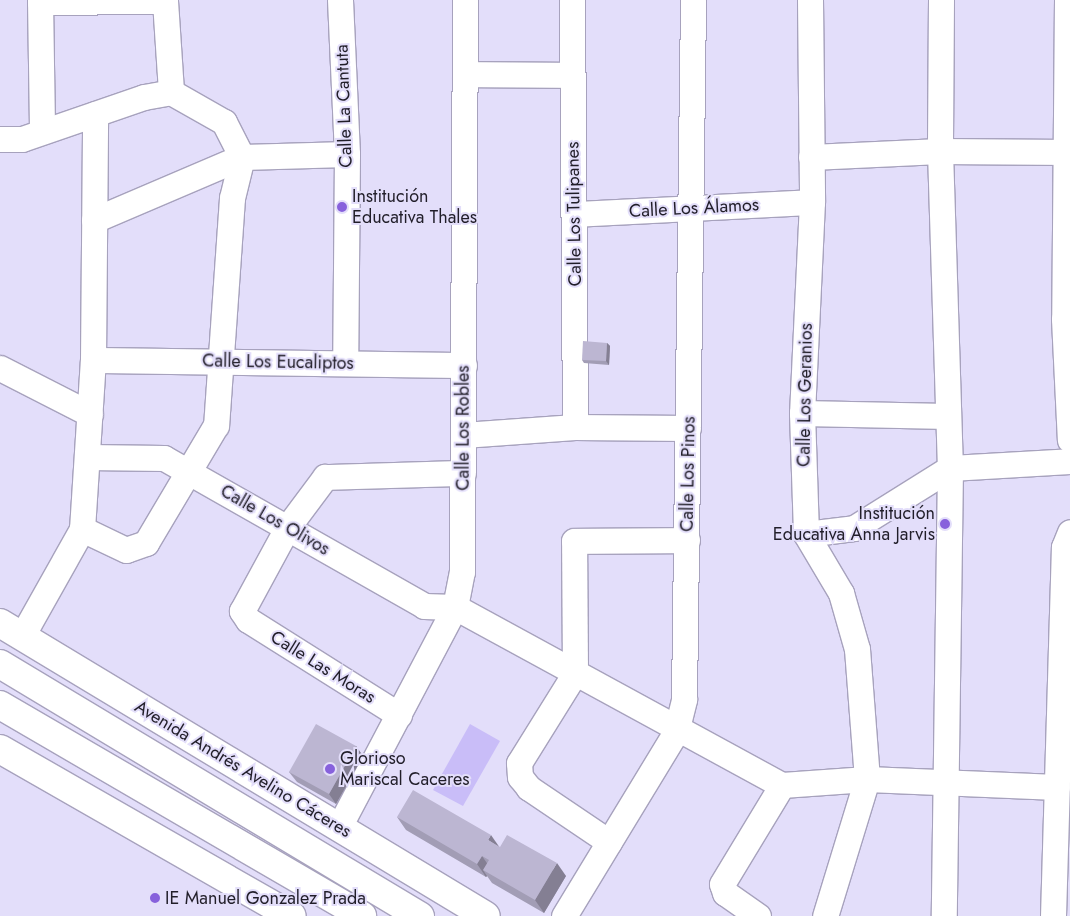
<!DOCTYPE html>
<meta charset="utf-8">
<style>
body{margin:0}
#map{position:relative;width:1070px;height:916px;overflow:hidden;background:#e3defa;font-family:Jost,sans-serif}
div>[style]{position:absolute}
.green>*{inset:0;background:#c9bdf8}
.roads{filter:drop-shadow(1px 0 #a7a2bd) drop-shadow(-1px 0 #a7a2bd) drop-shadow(0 1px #a7a2bd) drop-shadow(0 -1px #a7a2bd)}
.minor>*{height:25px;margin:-12.5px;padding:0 12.5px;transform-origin:12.5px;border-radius:12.5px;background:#fff}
.tertiary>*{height:28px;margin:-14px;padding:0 14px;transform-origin:14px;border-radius:14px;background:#fff}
.secondary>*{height:28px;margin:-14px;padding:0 14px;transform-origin:14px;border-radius:14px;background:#fff}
.wall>*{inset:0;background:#a29db5}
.shaded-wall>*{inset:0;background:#847f93}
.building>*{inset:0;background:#bcb6d2}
.dots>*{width:14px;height:14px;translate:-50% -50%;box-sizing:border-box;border:2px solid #e3defa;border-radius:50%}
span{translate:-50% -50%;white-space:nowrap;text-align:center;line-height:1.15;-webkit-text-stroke:4px #e3defa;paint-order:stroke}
.street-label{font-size:18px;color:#211e29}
.poi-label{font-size:18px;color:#211e29}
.left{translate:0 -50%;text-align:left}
.right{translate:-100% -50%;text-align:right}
</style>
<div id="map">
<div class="green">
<i style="clip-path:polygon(470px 724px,500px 741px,463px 806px,433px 790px)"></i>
</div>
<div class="roads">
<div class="minor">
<i style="left:40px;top:0;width:131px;rotate:89.1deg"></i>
<i style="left:340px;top:0;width:154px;rotate:87.4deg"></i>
<i style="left:347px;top:154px;width:209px;rotate:90.5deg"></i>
<i style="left:572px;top:0;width:427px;rotate:89.6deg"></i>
<i style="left:810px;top:0;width:202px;rotate:89.4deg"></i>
<i style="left:812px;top:202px;width:211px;rotate:92.7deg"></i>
<i style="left:802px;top:413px;width:121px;rotate:88.1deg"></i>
<i style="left:806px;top:534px;width:69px;rotate:59.3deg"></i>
<i style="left:841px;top:593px;width:58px;rotate:74.1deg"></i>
<i style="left:857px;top:649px;width:130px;rotate:85.6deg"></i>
<i style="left:867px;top:779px;width:143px;rotate:107deg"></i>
<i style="left:941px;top:0;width:151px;rotate:90.4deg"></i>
<i style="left:940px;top:151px;width:317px;rotate:88.2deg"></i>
<i style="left:950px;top:468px;width:448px;rotate:90.8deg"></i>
<i style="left:1067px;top:0;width:319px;rotate:90.5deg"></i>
<i style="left:1064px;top:319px;width:121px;rotate:87.2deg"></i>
<i style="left:40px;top:2px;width:125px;rotate:-0.5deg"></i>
<i style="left:165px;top:1px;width:91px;rotate:86.2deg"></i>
<i style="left:465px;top:74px;width:106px;rotate:0.5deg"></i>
<i style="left:0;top:139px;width:22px"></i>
<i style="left:22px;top:139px;width:129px;rotate:-19deg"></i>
<i style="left:144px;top:97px;width:27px;rotate:-10deg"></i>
<i style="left:171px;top:92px;width:61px;rotate:29.5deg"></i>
<i style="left:224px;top:122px;width:39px;rotate:63deg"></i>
<i style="left:242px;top:157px;width:42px;rotate:103.7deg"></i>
<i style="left:232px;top:198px;width:228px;rotate:94deg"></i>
<i style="left:216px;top:425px;width:137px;rotate:120.7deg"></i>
<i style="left:146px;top:543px;width:21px;rotate:161deg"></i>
<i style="left:126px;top:550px;width:49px;rotate:-154.5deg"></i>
<i style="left:811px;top:157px;width:129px;rotate:-2.7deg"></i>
<i style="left:940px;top:151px;width:130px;rotate:0.4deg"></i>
<i style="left:575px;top:214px;width:237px;rotate:-2.9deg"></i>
<i style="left:94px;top:220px;width:161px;rotate:-23.1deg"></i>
<i style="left:242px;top:157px;width:105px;rotate:-1.6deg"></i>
<i style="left:93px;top:360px;width:371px;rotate:0.8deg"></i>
<i style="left:0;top:368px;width:101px;rotate:27.1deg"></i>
<i style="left:802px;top:413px;width:146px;rotate:1.2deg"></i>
<i style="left:463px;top:435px;width:112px;rotate:-4.1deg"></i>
<i style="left:575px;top:427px;width:113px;rotate:0.5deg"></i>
<i style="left:87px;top:457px;width:77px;rotate:0.7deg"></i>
<i style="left:164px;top:458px;width:299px;rotate:29.6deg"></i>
<i style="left:424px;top:606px;width:31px;rotate:2deg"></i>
<i style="left:455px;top:607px;width:372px;rotate:28.6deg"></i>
<i style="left:782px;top:785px;width:85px;rotate:-4deg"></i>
<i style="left:867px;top:779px;width:190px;rotate:2.4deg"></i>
<i style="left:806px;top:534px;width:48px;rotate:-7.1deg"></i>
<i style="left:854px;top:528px;width:113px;rotate:-32deg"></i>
<i style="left:950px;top:468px;width:120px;rotate:-3.3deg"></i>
<i style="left:22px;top:636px;width:123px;rotate:-60.7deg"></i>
<i style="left:82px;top:529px;width:169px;rotate:-86.3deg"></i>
<i style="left:93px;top:360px;width:246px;rotate:-89.5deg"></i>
<i style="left:399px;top:715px;width:178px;rotate:-147.8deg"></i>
<i style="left:248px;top:620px;width:11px;rotate:-124deg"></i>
<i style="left:242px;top:611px;width:94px;rotate:-61.5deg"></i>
<i style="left:287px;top:528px;width:64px;rotate:-53.3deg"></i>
<i style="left:325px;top:477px;width:138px;rotate:-1.7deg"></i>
<i style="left:339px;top:827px;width:249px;rotate:-62.2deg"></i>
<i style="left:455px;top:607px;width:36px;rotate:-79deg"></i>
<i style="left:462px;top:572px;width:572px;rotate:-89.7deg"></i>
<i style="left:609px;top:842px;width:97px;rotate:-146deg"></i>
<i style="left:529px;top:788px;width:14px;rotate:-129deg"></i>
<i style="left:520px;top:777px;width:14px;rotate:-94deg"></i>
<i style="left:519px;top:763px;width:106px;rotate:-58.1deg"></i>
<i style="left:575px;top:673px;width:132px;rotate:-90.4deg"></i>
<i style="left:574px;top:541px;width:113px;rotate:-0.5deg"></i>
<i style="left:564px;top:916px;width:215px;rotate:-58.7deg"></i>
<i style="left:676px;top:732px;width:34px;rotate:-76deg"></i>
<i style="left:684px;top:699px;width:699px;rotate:-89.26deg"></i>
<i style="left:758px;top:916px;width:40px;rotate:-145.1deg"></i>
<i style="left:725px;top:893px;width:9px;rotate:-108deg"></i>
<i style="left:722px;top:884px;width:116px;rotate:-58.8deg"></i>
<i style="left:1053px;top:916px;width:369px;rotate:-88.3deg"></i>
<i style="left:1064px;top:547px;width:16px;rotate:-68deg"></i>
</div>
<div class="tertiary">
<i style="left:0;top:623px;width:567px;rotate:31.08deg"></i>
<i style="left:0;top:749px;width:336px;rotate:29.8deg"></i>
</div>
<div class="secondary">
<i style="left:0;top:664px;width:490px;rotate:31deg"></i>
<i style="left:0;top:705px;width:419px;rotate:30.2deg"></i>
</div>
</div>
<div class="wall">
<i style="clip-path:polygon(607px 343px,610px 346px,609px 365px,584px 363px,582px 360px)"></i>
<i style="clip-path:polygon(356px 746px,363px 756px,336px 804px,297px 782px,289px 772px)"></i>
<i style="clip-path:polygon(397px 817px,499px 847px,566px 876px,544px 913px,492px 883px,487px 876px,486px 877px,406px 830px)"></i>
</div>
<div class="shaded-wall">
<i style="clip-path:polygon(607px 343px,610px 346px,609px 365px,606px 361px)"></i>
<i style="clip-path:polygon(356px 746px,363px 756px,336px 804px,329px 794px)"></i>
<i style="clip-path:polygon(491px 835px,500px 848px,488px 840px)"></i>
<i style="clip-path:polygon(482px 856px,491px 869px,483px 870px,487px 876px,486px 877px,477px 864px)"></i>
<i style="clip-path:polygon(557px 863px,566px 876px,544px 913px,535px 900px)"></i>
</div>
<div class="building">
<i style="clip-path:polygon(583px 341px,607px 343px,606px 361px,582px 360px)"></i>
<i style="clip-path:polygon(316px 724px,356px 746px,329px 794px,289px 772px)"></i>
<i style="clip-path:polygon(413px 790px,491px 835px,488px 840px,500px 847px,507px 835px,557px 863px,535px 900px,483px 870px,489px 860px,482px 856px,477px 864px,397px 817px)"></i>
</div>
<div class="dots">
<i style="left:342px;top:207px;background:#8761dc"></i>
<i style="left:945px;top:524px;background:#8761dc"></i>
<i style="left:330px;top:769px;background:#8761dc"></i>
<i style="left:155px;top:898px;background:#8761dc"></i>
</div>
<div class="street-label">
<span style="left:344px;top:106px;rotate:-92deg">Calle La Cantuta</span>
<span style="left:694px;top:208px;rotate:-3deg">Calle Los Álamos</span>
<span style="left:574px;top:214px;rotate:-91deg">Calle Los Tulipanes</span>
<span style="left:278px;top:362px;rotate:1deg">Calle Los Eucaliptos</span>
<span style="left:805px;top:395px;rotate:-89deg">Calle Los Geranios</span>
<span style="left:463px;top:428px;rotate:-90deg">Calle Los Robles</span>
<span style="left:688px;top:474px;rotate:-89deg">Calle Los Pinos</span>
<span style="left:275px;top:520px;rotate:30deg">Calle Los Olivos</span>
<span style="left:323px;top:667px;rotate:32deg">Calle Las Moras</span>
<span style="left:243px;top:769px;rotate:31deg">Avenida Andrés Avelino Cáceres</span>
</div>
<div class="poi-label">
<span class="left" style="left:352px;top:207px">Institución<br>Educativa Thales</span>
<span class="right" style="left:935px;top:524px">Institución<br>Educativa Anna Jarvis</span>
<span class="left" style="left:340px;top:769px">Glorioso<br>Mariscal Caceres</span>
<span class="left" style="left:165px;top:898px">IE Manuel Gonzalez Prada</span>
</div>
</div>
